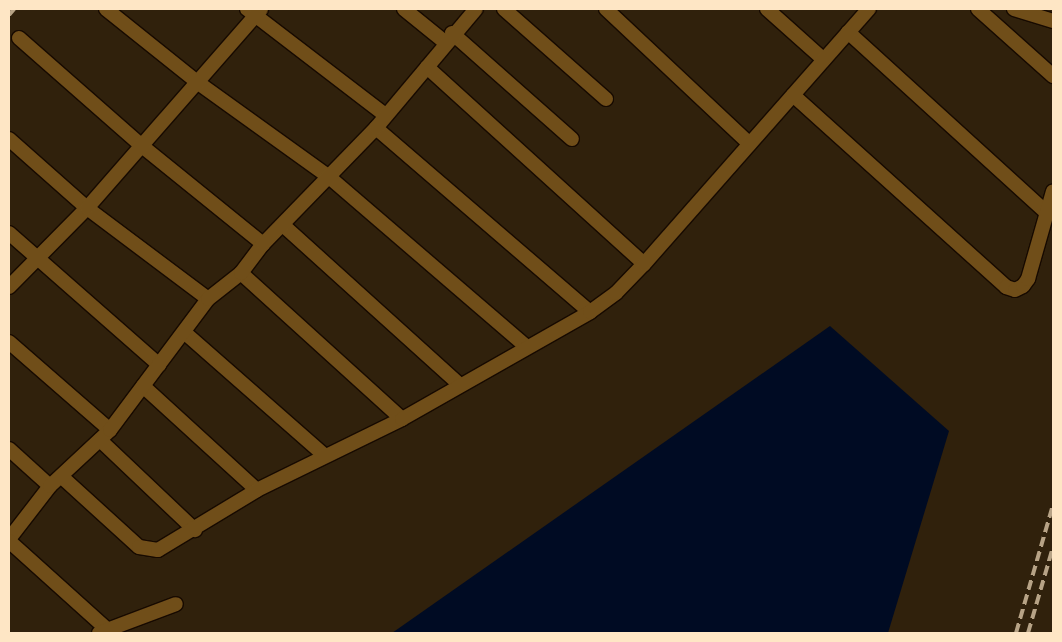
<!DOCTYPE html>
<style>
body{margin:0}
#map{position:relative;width:1062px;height:642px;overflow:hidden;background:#30210c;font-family:"Asap Condensed",sans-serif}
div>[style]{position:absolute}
.water>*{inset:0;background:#000b23}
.roads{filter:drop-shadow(1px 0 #170a00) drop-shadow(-1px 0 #170a00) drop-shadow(0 1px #170a00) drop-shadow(0 -1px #170a00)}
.minor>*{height:14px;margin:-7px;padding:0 7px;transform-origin:7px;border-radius:7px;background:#704e19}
.rail>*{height:4px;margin-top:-2px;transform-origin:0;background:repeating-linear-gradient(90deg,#b7a386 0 10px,transparent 0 15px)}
span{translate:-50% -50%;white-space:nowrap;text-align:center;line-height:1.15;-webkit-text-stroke:4px #261803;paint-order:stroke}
.frame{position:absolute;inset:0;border:10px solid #fee6c5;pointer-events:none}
</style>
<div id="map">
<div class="water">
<i style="clip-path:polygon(830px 326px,949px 431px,888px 633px,392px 633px)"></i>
</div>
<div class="roads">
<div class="minor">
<i style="left:106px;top:9px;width:117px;rotate:38.7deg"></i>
<i style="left:197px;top:82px;width:161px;rotate:35.7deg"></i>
<i style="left:328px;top:176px;width:262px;rotate:40.7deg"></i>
<i style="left:247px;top:9px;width:174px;rotate:37.5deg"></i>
<i style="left:404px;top:9px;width:54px;rotate:39deg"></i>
<i style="left:504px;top:9px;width:136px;rotate:41.4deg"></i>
<i style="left:606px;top:9px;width:197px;rotate:43.2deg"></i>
<i style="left:767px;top:9px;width:76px;rotate:41.8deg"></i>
<i style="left:978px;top:9px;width:101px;rotate:41.8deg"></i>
<i style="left:1014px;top:9px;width:41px;rotate:17.1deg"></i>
<i style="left:848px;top:32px;width:269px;rotate:42.3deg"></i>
<i style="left:452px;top:33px;width:160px;rotate:41.5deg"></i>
<i style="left:19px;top:38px;width:164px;rotate:41.3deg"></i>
<i style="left:142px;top:146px;width:156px;rotate:39deg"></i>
<i style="left:427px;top:67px;width:293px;rotate:42.2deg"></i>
<i style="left:793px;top:95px;width:287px;rotate:42deg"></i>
<i style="left:1006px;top:287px;width:9px;rotate:18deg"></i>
<i style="left:1015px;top:290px;width:9px;rotate:-27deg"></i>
<i style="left:1023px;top:286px;width:9px;rotate:-54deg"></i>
<i style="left:1028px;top:279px;width:91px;rotate:-74.1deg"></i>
<i style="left:376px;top:128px;width:282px;rotate:40.7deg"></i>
<i style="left:9px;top:139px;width:104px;rotate:41.5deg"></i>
<i style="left:87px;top:208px;width:151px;rotate:36.9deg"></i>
<i style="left:284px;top:226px;width:237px;rotate:42.1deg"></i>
<i style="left:9px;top:233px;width:200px;rotate:41.3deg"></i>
<i style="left:241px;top:273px;width:217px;rotate:42.2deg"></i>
<i style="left:9px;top:287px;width:111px;rotate:-45.4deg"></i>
<i style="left:87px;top:208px;width:264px;rotate:-48.8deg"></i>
<i style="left:184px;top:332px;width:186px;rotate:41.3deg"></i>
<i style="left:9px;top:342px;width:134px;rotate:41.1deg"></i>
<i style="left:143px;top:386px;width:154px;rotate:42.4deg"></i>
<i style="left:100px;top:440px;width:131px;rotate:43.5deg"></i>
<i style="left:9px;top:449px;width:55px;rotate:42.1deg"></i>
<i style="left:62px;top:477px;width:104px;rotate:42.3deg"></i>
<i style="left:139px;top:547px;width:19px;rotate:9deg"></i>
<i style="left:158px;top:550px;width:116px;rotate:-31.2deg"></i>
<i style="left:257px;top:490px;width:161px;rotate:-26.1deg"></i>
<i style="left:402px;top:419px;width:216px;rotate:-29.6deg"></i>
<i style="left:590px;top:312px;width:32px;rotate:-36deg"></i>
<i style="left:616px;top:293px;width:40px;rotate:-46deg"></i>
<i style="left:644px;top:264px;width:340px;rotate:-48.6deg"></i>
<i style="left:9px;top:539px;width:67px;rotate:-52.3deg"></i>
<i style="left:50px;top:486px;width:82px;rotate:-43deg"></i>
<i style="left:110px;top:430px;width:164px;rotate:-53.2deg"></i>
<i style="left:208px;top:299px;width:42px;rotate:-38.2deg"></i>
<i style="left:241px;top:273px;width:36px;rotate:-53deg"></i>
<i style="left:263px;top:244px;width:162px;rotate:-45.8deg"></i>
<i style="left:376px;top:128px;width:155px;rotate:-50deg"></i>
<i style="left:9px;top:541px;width:133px;rotate:42deg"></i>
<i style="left:99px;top:633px;width:82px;rotate:-20.6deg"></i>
</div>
</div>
<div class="rail">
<i style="left:9px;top:15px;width:8px;rotate:-50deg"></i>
<i style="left:1016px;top:633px;width:133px;rotate:-73.9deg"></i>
<i style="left:1028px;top:633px;width:90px;rotate:-73.8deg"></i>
</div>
<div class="frame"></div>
</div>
